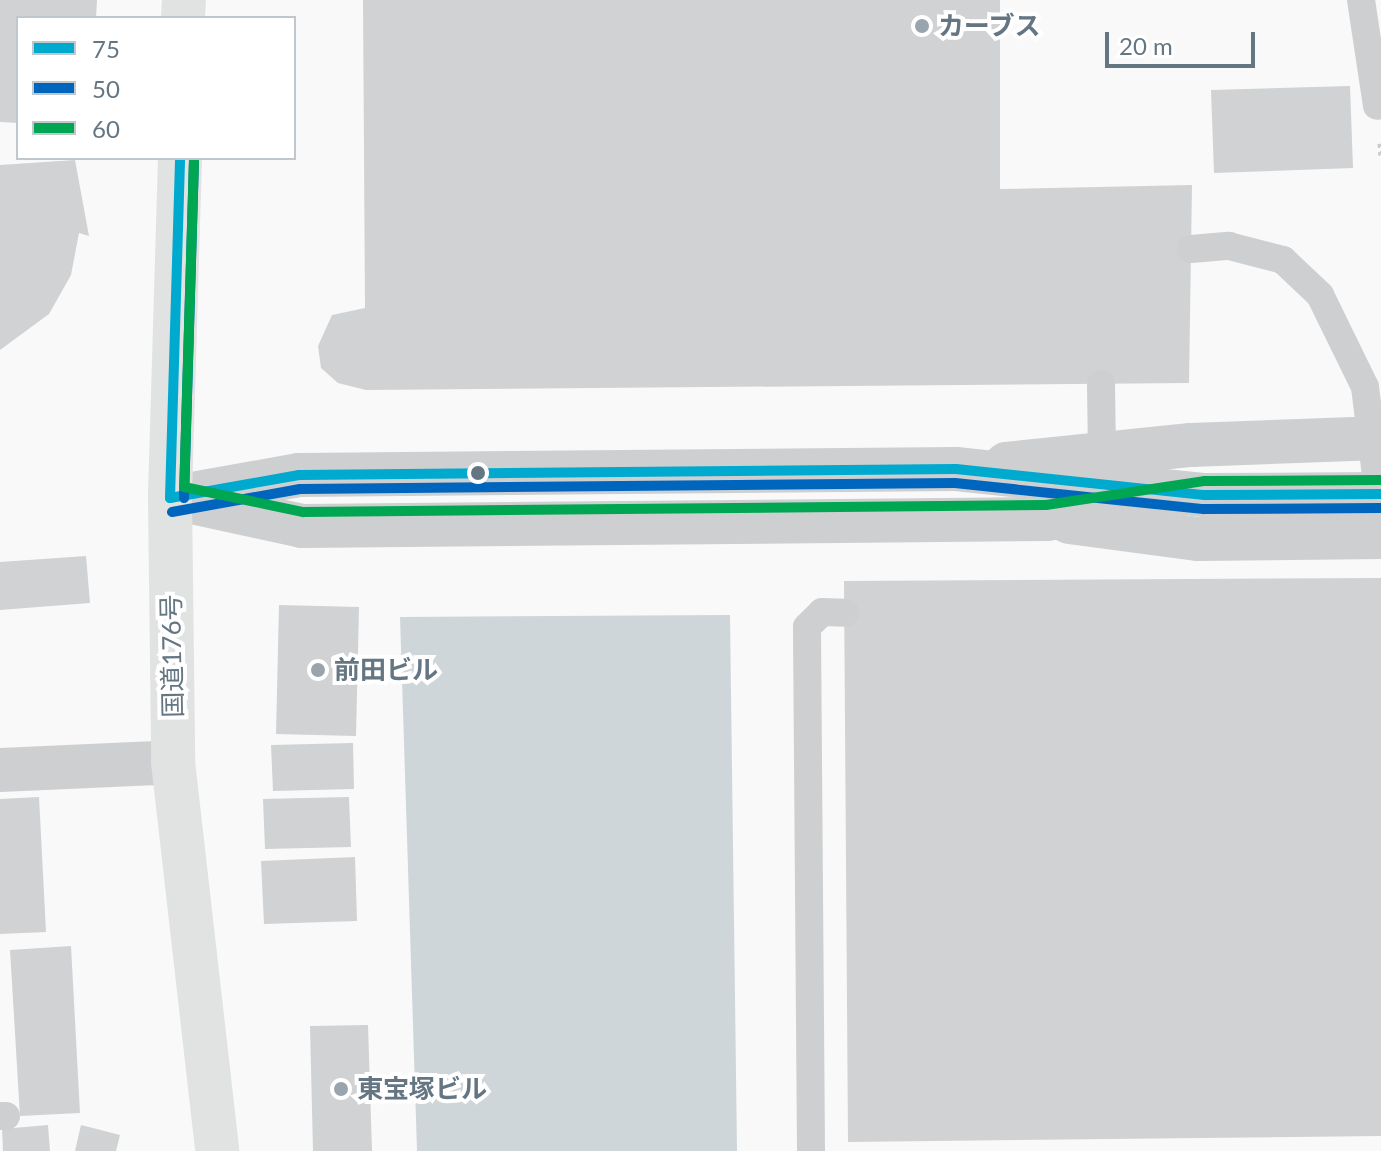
<!DOCTYPE html>
<meta charset="utf-8">
<style>
body{margin:0}
#map{position:relative;width:1381px;height:1151px;overflow:hidden;background:#f9f9f9;font-family:Lato,"Noto Sans JP",sans-serif}
div>[style]{position:absolute}
.water>*{inset:0;background:#ced6d9}
.building>*{inset:0;background:#d0d2d3}
.path>*{height:5px;margin-top:-2.5px;transform-origin:0;background:repeating-linear-gradient(90deg,#cbcccd 0 4px,transparent 0 8px)}
.service>*{height:28px;margin:-14px;padding:0 14px;transform-origin:14px;border-radius:14px;background:#cecfd0}
.minor>*{height:44px;margin:-22px;padding:0 22px;transform-origin:22px;border-radius:22px;background:#cecfd0}
.tertiary>*{height:44px;margin:-22px;padding:0 22px;transform-origin:22px;border-radius:22px;background:#cecfd0}
.trunk>*{height:44px;margin:-22px;padding:0 22px;transform-origin:22px;border-radius:22px;background:#e1e2e2}
.bus-1>*{height:10px;margin:-5px;padding:0 5px;transform-origin:5px;border-radius:5px;background:#00a9ce}
.bus-2>*{height:10px;margin:-5px;padding:0 5px;transform-origin:5px;border-radius:5px;background:#0065bd}
.bus-3>*{height:10px;margin:-5px;padding:0 5px;transform-origin:5px;border-radius:5px;background:#00a651}
.dots>*{width:22px;height:22px;translate:-50% -50%;box-sizing:border-box;border:4px solid #fff;border-radius:50%}
span{translate:-50% -50%;white-space:nowrap;text-align:center;line-height:1.15;-webkit-text-stroke:8px #fff;paint-order:stroke}
.poi-label{font-size:26px;color:#657683;font-weight:700}
.left{translate:0 -50%;text-align:left}
.street-label{font-size:26px;color:#657683}
.legend{position:absolute;left:16px;top:16px;width:280px;height:144px;box-sizing:border-box;background:#fff;border:2px solid #c1c8cd;margin:0;padding:10px 14px;list-style:none;font-size:24px;color:#657683}
.legend li{display:flex;align-items:center;gap:16px;height:40px}
.legend b{width:40px;border:2px solid #c1c8cd}
.scale{position:absolute;left:1105px;top:32px;width:150px;height:36px;box-sizing:border-box;border:4px solid #657683;border-top:0;padding-left:10px;font-size:24px;line-height:28px;white-space:nowrap;color:#657683;-webkit-text-stroke:6px #fff;paint-order:stroke}
</style>
<div id="map">
<div class="water">
<i style="clip-path:polygon(730px 615px,737px 1151px,417px 1151px,400px 617px)"></i>
</div>
<div class="building">
<i style="clip-path:polygon(0 0,97px 0,96px 18px,18px 18px,18px 123px,0 122px)"></i>
<i style="clip-path:polygon(363px 0,1000px 0,1000px 189px,1192px 185px,1189px 383px,366px 390px,338px 383px,321px 368px,318px 346px,332px 315px,365px 308px)"></i>
<i style="clip-path:polygon(1350px 86px,1353px 168px,1214px 173px,1211px 90px)"></i>
<i style="clip-path:polygon(75px 160px,89px 236px,79px 233px,71px 275px,49px 314px,0 350px,0 165px)"></i>
<i style="clip-path:polygon(86px 556px,90px 603px,0 610px,0 562px)"></i>
<i style="clip-path:polygon(1381px 578px,1381px 1136px,848px 1142px,844px 581px)"></i>
<i style="clip-path:polygon(279px 605px,359px 607px,356px 736px,276px 734px)"></i>
<i style="clip-path:polygon(353px 743px,354px 789px,273px 791px,271px 745px)"></i>
<i style="clip-path:polygon(39px 797px,46px 932px,0 934px,0 799px)"></i>
<i style="clip-path:polygon(349px 797px,351px 847px,265px 849px,263px 799px)"></i>
<i style="clip-path:polygon(355px 857px,357px 921px,264px 924px,261px 861px)"></i>
<i style="clip-path:polygon(71px 946px,80px 1113px,20px 1116px,10px 950px)"></i>
<i style="clip-path:polygon(368px 1025px,372px 1151px,313px 1151px,310px 1026px)"></i>
<i style="clip-path:polygon(48px 1125px,50px 1151px,3px 1151px,2px 1129px)"></i>
<i style="clip-path:polygon(81px 1125px,120px 1135px,116px 1151px,75px 1151px)"></i>
</div>
<div class="path">
<i style="left:1380px;top:143px;width:15px;rotate:86deg"></i>
</div>
<div class="service">
<i style="left:1361px;top:0;width:107px;rotate:81.4deg"></i>
<i style="left:1191px;top:249px;width:38px;rotate:-5deg"></i>
<i style="left:1229px;top:246px;width:56px;rotate:14.5deg"></i>
<i style="left:1283px;top:260px;width:51px;rotate:43.4deg"></i>
<i style="left:1320px;top:295px;width:102px;rotate:63.9deg"></i>
<i style="left:1365px;top:387px;width:122px;rotate:82.9deg"></i>
<i style="left:1101px;top:384px;width:70px;rotate:89.2deg"></i>
<i style="left:0;top:1116px;width:6px"></i>
<i style="left:811px;top:1151px;width:524px;rotate:-90.44deg"></i>
<i style="left:807px;top:627px;width:21px;rotate:-45deg"></i>
<i style="left:822px;top:612px;width:23px;rotate:2deg"></i>
</div>
<div class="minor">
<i style="left:1006px;top:464px;width:186px;rotate:-5.9deg"></i>
<i style="left:1191px;top:445px;width:190px;rotate:-2.1deg"></i>
<i style="left:1069px;top:522px;width:131px;rotate:7.5deg"></i>
<i style="left:1199px;top:539px;width:182px;rotate:-0.6deg"></i>
<i style="left:0;top:770px;width:173px;rotate:-2.6deg"></i>
</div>
<div class="tertiary">
<i style="left:170px;top:498px;width:131px;rotate:-10.1deg"></i>
<i style="left:299px;top:475px;width:657px;rotate:-0.52deg"></i>
<i style="left:956px;top:469px;width:250px;rotate:6deg"></i>
<i style="left:1205px;top:495px;width:176px;rotate:-0.3deg"></i>
<i style="left:192px;top:502px;width:113px;rotate:12.3deg"></i>
<i style="left:302px;top:526px;width:745px;rotate:-0.54deg"></i>
<i style="left:1047px;top:519px;width:97px;rotate:-8.3deg"></i>
</div>
<div class="trunk">
<i style="left:183px;top:18px;width:18px;rotate:-87deg"></i>
<i style="left:180px;top:158px;width:340px;rotate:91.7deg"></i>
<i style="left:170px;top:498px;width:264px;rotate:89.3deg"></i>
<i style="left:173px;top:762px;width:391px;rotate:83.5deg"></i>
</div>
<div class="bus-1">
<i style="left:170px;top:498px;width:131px;rotate:-10.1deg"></i>
<i style="left:299px;top:475px;width:657px;rotate:-0.52deg"></i>
<i style="left:956px;top:469px;width:250px;rotate:6deg"></i>
<i style="left:1205px;top:495px;width:176px;rotate:-0.3deg"></i>
<i style="left:170px;top:498px;width:340px;rotate:-88.3deg"></i>
</div>
<div class="bus-2">
<i style="left:184px;top:498px;width:340px;rotate:-88.3deg"></i>
<i style="left:172px;top:512px;width:130px;rotate:-10.2deg"></i>
<i style="left:300px;top:489px;width:655px;rotate:-0.52deg"></i>
<i style="left:955px;top:483px;width:250px;rotate:6deg"></i>
<i style="left:1204px;top:509px;width:177px;rotate:-0.3deg"></i>
</div>
<div class="bus-3">
<i style="left:194px;top:158px;width:329px;rotate:91.7deg"></i>
<i style="left:184px;top:487px;width:122px;rotate:11.9deg"></i>
<i style="left:303px;top:512px;width:743px;rotate:-0.54deg"></i>
<i style="left:1046px;top:505px;width:161px;rotate:-8.6deg"></i>
<i style="left:1205px;top:481px;width:176px;rotate:-0.3deg"></i>
</div>
<div class="dots">
<i style="left:922px;top:26px;background:#99a4ac"></i>
<i style="left:478px;top:473px;background:#657683"></i>
<i style="left:318px;top:670px;background:#99a4ac"></i>
<i style="left:341px;top:1089px;background:#99a4ac"></i>
</div>
<div class="poi-label">
<span class="left" style="left:938px;top:26px">カーブス</span>
<span class="left" style="left:334px;top:670px">前田ビル</span>
<span class="left" style="left:357px;top:1089px">東宝塚ビル</span>
</div>
<div class="street-label">
<span style="left:172px;top:656px;rotate:-91deg">国道176号</span>
</div>
<ul class="legend">
<li><b style="height:10px;background:#00a9ce"></b>75</li>
<li><b style="height:10px;background:#0065bd"></b>50</li>
<li><b style="height:10px;background:#00a651"></b>60</li>
</ul>
<div class="scale">20 m</div>
</div>
